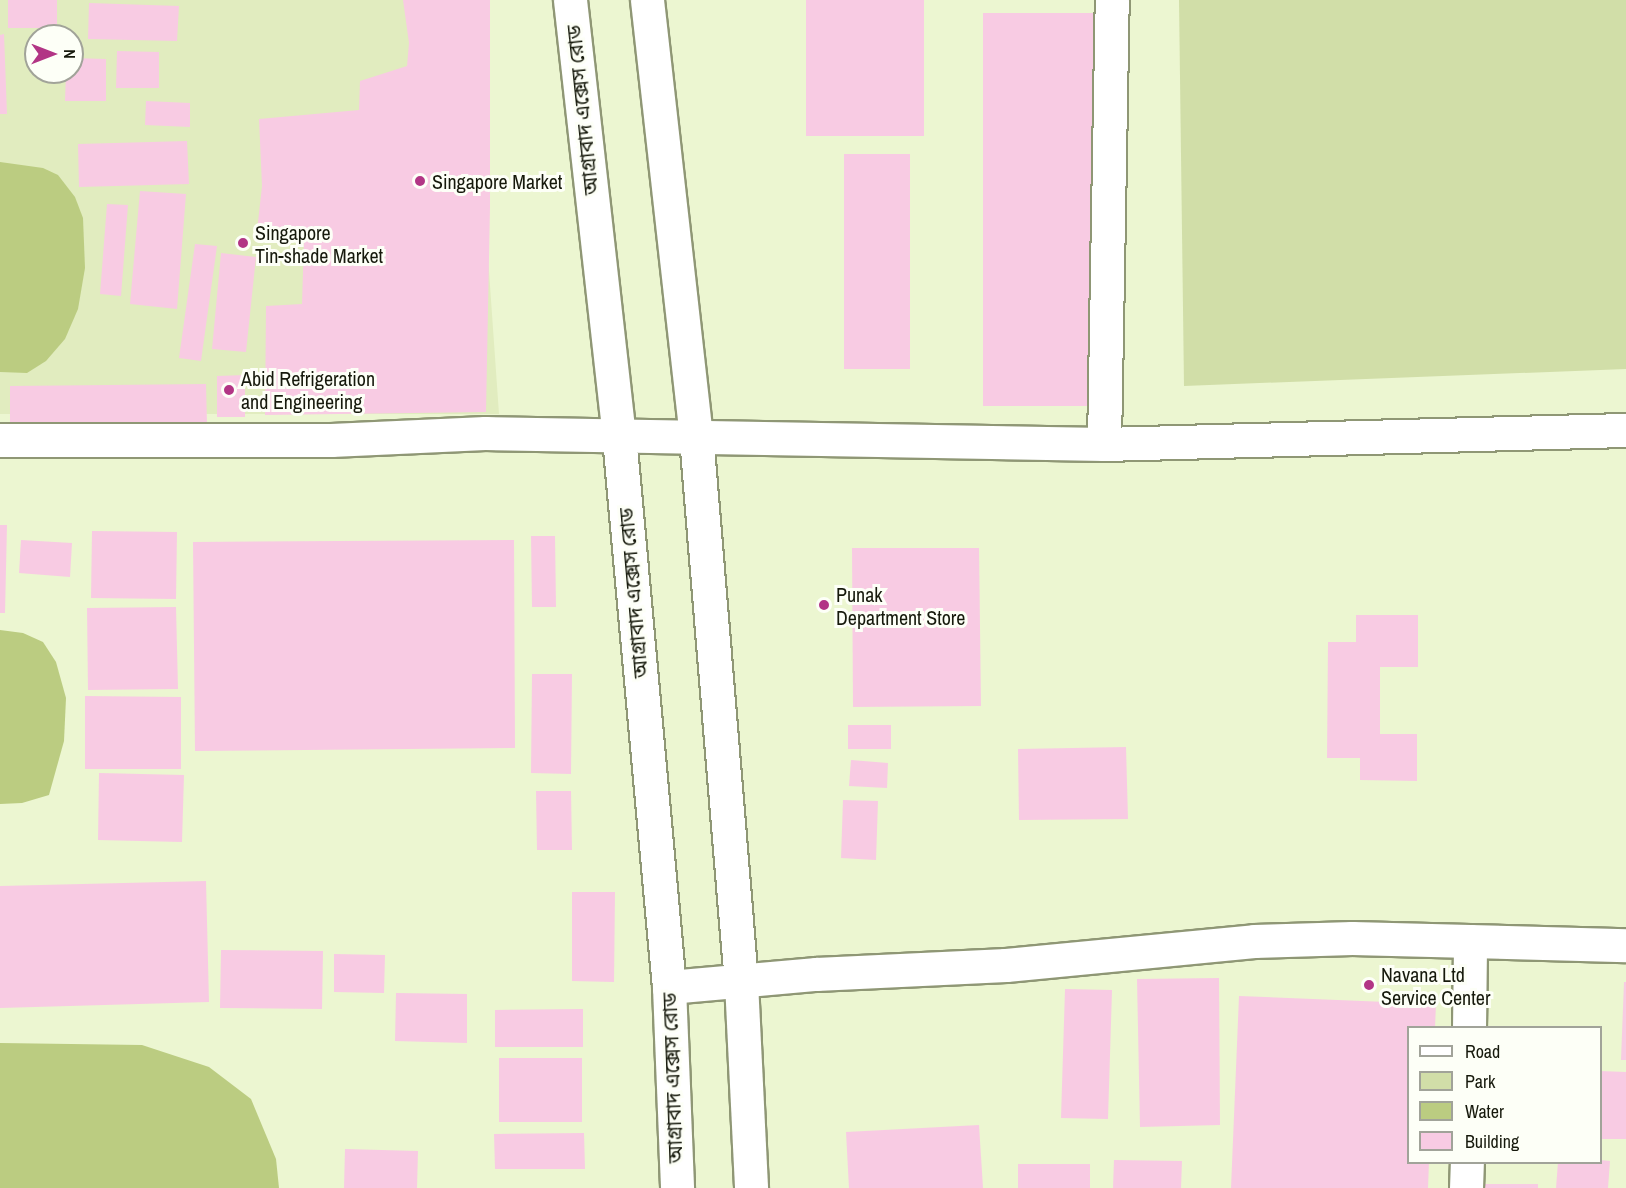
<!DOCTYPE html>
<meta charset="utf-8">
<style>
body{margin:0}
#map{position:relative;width:1626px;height:1188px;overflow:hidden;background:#ecf6d1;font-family:"Archivo Narrow","Noto Sans Bengali",sans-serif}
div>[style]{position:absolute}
.built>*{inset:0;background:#e1ecbf}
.green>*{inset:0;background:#d1dea8}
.water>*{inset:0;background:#bbcc81}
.building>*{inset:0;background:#f8cbe3}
.roads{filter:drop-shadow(2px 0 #8f9775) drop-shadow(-2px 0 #8f9775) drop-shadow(0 2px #8f9775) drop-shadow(0 -2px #8f9775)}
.minor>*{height:33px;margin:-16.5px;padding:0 16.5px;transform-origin:16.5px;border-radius:16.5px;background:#fff}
.major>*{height:33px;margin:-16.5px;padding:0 16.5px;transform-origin:16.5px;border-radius:16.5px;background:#fff}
.dots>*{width:16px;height:16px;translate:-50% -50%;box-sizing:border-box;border:3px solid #fdfff7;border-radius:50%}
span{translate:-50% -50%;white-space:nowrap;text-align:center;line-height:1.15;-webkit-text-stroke:6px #fdfff7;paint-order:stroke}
.street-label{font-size:20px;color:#16190c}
.poi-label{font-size:20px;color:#16190c}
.left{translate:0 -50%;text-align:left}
.legend{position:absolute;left:1407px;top:1026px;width:195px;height:138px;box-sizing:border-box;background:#fdfff7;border:2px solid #a1a399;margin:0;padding:8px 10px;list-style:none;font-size:18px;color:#16190c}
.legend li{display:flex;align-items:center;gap:12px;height:30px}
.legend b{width:30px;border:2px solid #a1a399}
.north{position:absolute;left:24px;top:24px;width:60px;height:60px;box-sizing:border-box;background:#fdfff7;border:2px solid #a1a399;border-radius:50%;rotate:90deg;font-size:16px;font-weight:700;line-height:24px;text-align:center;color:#16190c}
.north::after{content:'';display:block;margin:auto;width:21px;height:27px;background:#b23585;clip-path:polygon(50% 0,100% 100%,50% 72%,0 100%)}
</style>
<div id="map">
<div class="built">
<i style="clip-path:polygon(evenodd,0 0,470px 0,499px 414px,0 414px,0 0,36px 36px,72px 36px,72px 72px,36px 72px,36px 36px)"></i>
</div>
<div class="green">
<i style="clip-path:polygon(1179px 0,1626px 0,1626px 369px,1184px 386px)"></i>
</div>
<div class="water">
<i style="clip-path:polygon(0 162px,43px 168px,58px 175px,75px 197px,83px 218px,85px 268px,78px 309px,65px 339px,46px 361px,27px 373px,0 372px)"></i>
<i style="clip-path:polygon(0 630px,23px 633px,43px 642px,56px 662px,66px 698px,64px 741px,49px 795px,22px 803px,0 804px)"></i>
<i style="clip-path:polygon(0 1043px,142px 1045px,209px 1067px,251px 1099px,276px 1159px,279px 1188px,0 1188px)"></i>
</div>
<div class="building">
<i style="clip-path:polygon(8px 0,57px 0,57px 28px,8px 28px)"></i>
<i style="clip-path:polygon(403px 0,490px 0,490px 207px,486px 412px,265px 415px,266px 306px,302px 304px,304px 240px,256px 240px,262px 186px,259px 119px,359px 110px,360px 81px,407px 66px,409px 43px)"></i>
<i style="clip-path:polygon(806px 0,924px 0,924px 136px,806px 136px)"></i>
<i style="clip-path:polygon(89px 3px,179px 6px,177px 41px,88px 39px)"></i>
<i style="clip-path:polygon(983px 13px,1100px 13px,1099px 406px,983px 406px)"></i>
<i style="clip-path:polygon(4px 34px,7px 114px,0 114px,0 35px)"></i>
<i style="clip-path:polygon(117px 51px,159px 52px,159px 88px,116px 88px)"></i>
<i style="clip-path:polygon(72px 58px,106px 59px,106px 101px,65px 101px,66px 72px,72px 72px)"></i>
<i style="clip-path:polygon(146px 101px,190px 103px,190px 127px,145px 125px)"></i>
<i style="clip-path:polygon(187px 141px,189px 184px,79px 187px,78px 144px)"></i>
<i style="clip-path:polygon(844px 154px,910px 154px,910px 369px,844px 369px)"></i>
<i style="clip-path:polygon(140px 191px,186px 194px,177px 309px,130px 304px)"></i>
<i style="clip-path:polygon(107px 204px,128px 205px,121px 296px,100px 294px)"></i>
<i style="clip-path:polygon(195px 244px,217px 246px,201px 361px,179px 358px)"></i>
<i style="clip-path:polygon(221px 253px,256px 257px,246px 352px,212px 349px)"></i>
<i style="clip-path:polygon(245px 375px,245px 417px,217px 417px,217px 376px)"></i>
<i style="clip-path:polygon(206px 384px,207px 424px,10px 426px,10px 386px)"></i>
<i style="clip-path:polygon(0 525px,7px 525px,5px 613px,0 613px)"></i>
<i style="clip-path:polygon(92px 531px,177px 532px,176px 599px,91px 598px)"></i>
<i style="clip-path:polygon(531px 536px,555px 536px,556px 607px,532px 607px)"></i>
<i style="clip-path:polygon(21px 540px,72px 543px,70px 577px,19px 573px)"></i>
<i style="clip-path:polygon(514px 540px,515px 748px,195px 751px,193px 542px)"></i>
<i style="clip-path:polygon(852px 548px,979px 548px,981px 706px,853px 707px)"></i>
<i style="clip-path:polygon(176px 607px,178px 689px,88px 690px,87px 608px)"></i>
<i style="clip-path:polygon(1356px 615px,1418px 615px,1418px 667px,1380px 667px,1380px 734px,1417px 734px,1417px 781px,1360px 780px,1360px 758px,1327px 758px,1328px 642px,1356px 642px)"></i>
<i style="clip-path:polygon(532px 674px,572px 674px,571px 774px,531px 773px)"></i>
<i style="clip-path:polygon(85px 696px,181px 697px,181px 769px,85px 769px)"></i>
<i style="clip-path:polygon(848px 725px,891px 725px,891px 749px,848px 749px)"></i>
<i style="clip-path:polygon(1126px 747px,1128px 819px,1019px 820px,1018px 749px)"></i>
<i style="clip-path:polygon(851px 760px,888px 763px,887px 788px,849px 786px)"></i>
<i style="clip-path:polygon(99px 773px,184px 775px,182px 842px,98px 840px)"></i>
<i style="clip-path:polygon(536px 791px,571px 791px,572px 850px,537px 850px)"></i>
<i style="clip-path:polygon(843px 800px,878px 801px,876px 860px,841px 858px)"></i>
<i style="clip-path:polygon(206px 881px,209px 1002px,0 1008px,0 886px)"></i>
<i style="clip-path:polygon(572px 892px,615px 892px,614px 982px,572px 981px)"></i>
<i style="clip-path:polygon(221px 950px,323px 951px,322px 1009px,220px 1008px)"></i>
<i style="clip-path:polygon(334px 954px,385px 955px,384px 993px,334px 992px)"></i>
<i style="clip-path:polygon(1219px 978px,1220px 1125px,1140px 1127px,1137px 979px)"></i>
<i style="clip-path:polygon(1624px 982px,1626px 982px,1626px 1060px,1621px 1060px)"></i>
<i style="clip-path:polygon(1065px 989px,1112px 990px,1108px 1119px,1061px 1118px)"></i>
<i style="clip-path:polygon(396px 993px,467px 994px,467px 1043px,395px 1041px)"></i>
<i style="clip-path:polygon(1239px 996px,1436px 1004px,1435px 1028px,1408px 1028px,1408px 1162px,1429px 1162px,1428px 1188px,1231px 1188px)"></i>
<i style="clip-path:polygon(583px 1009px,583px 1047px,495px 1047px,495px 1010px)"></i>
<i style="clip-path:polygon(499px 1058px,582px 1058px,582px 1122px,499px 1122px)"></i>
<i style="clip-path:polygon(1600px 1071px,1626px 1072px,1626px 1139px,1600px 1139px)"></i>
<i style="clip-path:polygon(979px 1125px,983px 1188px,849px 1188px,846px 1132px)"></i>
<i style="clip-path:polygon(584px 1133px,585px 1169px,495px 1169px,494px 1134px)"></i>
<i style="clip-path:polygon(345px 1149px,418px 1151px,417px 1188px,344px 1188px)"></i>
<i style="clip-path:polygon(1114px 1160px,1182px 1161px,1181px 1188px,1113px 1188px)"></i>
<i style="clip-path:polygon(1600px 1160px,1610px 1161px,1608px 1188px,1556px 1188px,1558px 1162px,1600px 1162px)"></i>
<i style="clip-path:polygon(1018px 1164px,1090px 1164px,1090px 1188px,1018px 1188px)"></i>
<i style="clip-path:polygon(1484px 1184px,1538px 1184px,1538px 1188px,1484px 1188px)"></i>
</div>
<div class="roads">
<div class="minor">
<i style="left:0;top:440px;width:331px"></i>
<i style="left:331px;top:440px;width:154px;rotate:-2.6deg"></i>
<i style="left:485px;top:433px;width:619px;rotate:1.02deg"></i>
<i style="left:1104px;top:444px;width:444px;rotate:-89deg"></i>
<i style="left:1104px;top:444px;width:522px;rotate:-1.54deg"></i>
<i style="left:669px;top:987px;width:148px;rotate:-5.1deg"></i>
<i style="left:816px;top:974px;width:190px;rotate:-2.7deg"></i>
<i style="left:1006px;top:965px;width:249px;rotate:-5.5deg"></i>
<i style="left:1254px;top:941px;width:98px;rotate:-1.8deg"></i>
<i style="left:1352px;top:938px;width:274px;rotate:1.5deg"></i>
<i style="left:1469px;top:1028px;width:87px;rotate:-89.3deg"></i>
<i style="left:1466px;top:1188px;width:26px;rotate:-88deg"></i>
</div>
<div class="major">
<i style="left:570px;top:0;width:440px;rotate:83.6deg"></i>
<i style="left:619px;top:437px;width:552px;rotate:84.81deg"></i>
<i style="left:669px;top:987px;width:201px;rotate:87.7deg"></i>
<i style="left:647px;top:0;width:439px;rotate:83.6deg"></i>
<i style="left:696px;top:436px;width:548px;rotate:85.29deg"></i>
<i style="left:741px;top:982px;width:206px;rotate:87.2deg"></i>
</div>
</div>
<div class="dots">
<i style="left:420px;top:181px;background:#b23585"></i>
<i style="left:243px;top:243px;background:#b23585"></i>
<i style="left:229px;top:390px;background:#b23585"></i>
<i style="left:824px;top:605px;background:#b23585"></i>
<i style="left:1369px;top:985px;background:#b23585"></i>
</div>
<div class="street-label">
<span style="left:582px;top:110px;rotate:-96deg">আগ্রাবাদ এক্সেস রোড</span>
<span style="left:633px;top:593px;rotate:-95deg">আগ্রাবাদ এক্সেস রোড</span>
<span style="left:672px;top:1078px;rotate:-92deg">আগ্রাবাদ এক্সেস রোড</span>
</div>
<div class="poi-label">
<span class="left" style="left:432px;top:181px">Singapore Market</span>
<span class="left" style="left:255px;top:244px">Singapore<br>Tin-shade Market</span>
<span class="left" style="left:241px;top:390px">Abid Refrigeration<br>and Engineering</span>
<span class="left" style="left:836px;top:606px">Punak<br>Department Store</span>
<span class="left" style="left:1381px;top:986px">Navana Ltd<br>Service Center</span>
</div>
<ul class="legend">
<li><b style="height:8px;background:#fff"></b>Road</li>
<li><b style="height:16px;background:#d1dea8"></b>Park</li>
<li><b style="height:16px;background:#bbcc81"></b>Water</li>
<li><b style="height:16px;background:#f8cbe3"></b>Building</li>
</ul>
<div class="north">N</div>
</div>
